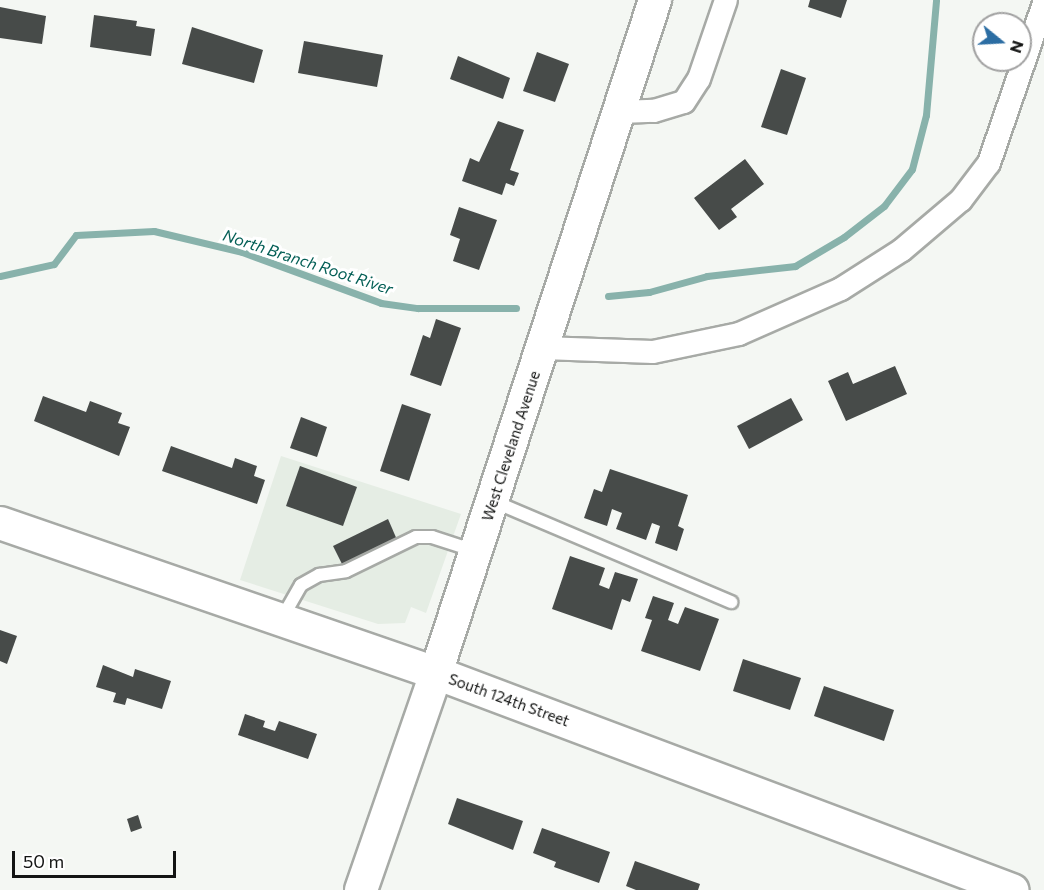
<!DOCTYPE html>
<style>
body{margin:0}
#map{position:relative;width:1044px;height:890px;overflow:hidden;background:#f4f7f3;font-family:Commissioner,sans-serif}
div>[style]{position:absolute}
.built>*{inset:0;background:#e5ede4}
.stream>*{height:7px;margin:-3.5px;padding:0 3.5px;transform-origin:3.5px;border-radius:3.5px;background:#88b2ab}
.building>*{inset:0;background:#474b49}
.roads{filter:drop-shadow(2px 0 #a7aaa6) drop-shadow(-2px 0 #a7aaa6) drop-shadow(0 2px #a7aaa6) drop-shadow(0 -2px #a7aaa6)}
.lane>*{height:12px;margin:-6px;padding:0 6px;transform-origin:6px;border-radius:6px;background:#fff}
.street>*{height:22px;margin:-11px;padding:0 11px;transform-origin:11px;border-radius:11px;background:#fff}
.secondary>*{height:32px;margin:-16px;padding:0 16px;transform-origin:16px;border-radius:16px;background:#fff}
span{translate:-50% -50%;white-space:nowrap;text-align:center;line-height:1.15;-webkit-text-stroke:6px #fff;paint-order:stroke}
.street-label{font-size:15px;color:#131413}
.water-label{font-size:16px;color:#045f56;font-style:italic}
.north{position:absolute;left:972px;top:12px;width:60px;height:60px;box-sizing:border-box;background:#fff;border:2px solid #a1a1a1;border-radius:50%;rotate:108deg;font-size:16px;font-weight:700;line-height:24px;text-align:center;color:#131413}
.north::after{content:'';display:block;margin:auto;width:21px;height:27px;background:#2b6da3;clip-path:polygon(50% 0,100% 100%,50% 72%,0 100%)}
.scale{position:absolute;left:12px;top:851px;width:164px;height:27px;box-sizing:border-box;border:3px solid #131413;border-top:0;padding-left:8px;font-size:18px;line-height:21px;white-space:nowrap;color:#131413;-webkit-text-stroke:4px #fff;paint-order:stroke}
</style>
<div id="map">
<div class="built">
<i style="clip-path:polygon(281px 456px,461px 514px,426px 613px,411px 607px,405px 623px,378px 624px,240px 580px)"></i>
</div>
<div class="stream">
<i style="left:0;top:276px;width:55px;rotate:-12.5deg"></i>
<i style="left:54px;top:264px;width:36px;rotate:-53deg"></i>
<i style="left:76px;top:235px;width:78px;rotate:-2.9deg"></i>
<i style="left:154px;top:231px;width:90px;rotate:13.4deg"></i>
<i style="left:242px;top:252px;width:148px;rotate:20.1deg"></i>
<i style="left:381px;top:303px;width:37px;rotate:8deg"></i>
<i style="left:418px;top:308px;width:98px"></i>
<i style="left:608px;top:296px;width:41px;rotate:-5.6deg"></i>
<i style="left:649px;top:292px;width:60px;rotate:-15.4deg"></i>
<i style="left:707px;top:276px;width:89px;rotate:-6.5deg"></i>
<i style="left:795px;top:266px;width:57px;rotate:-30.6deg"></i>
<i style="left:844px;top:237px;width:51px;rotate:-37.8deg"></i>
<i style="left:884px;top:206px;width:46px;rotate:-52.9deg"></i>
<i style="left:912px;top:169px;width:56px;rotate:-75.5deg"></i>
<i style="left:926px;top:115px;width:115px;rotate:-85deg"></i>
</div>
<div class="building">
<i style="clip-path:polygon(810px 0,847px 0,841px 18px,808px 7px)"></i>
<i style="clip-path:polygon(0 7px,46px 16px,42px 44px,0 38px)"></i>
<i style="clip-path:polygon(94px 15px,137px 21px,136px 26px,155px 29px,151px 56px,90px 47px)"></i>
<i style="clip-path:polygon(192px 27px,263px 50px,254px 83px,182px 64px)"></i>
<i style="clip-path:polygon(304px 41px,383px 55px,377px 87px,298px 73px)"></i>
<i style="clip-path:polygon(537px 52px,569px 64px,555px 102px,523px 91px)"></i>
<i style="clip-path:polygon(458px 56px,510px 78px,503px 99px,450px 79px)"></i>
<i style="clip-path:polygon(781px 69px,806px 78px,787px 135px,761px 127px)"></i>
<i style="clip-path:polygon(498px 121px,524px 130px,510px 170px,519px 173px,514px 186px,506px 183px,502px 195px,462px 181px,470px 158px,479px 162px)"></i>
<i style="clip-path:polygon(745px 159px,764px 184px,731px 209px,737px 217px,719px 230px,694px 198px)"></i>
<i style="clip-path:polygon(459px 207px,497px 220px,479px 270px,453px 261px,460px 239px,450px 235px)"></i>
<i style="clip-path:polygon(436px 319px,461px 328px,441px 386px,410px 375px,423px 335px,430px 338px)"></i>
<i style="clip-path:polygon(895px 366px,907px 394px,846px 421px,828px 381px,848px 372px,853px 384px)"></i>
<i style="clip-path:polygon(43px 396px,86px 412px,90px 401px,122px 413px,118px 423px,130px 427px,119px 456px,34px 421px)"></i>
<i style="clip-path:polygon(791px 398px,803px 420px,749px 449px,737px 426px)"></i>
<i style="clip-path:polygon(402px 404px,431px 414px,409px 481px,380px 471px)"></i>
<i style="clip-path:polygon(301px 417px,327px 427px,317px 457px,290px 448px)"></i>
<i style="clip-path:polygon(171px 446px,232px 468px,235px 458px,257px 466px,254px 476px,265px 480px,257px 504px,162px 471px)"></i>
<i style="clip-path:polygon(300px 466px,357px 487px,343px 526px,286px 506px)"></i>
<i style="clip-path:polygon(610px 469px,688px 495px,678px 526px,684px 529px,677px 551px,655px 543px,660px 526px,652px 523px,646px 540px,616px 529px,622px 513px,612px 509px,607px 526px,584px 518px,594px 489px,602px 492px)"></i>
<i style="clip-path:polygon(388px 519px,398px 542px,344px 568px,333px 546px)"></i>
<i style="clip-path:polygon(570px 556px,605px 568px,599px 585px,609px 589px,615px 572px,638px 579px,630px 602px,622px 599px,612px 630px,552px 609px)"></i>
<i style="clip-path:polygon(653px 596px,674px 603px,668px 620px,678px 624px,685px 607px,719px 619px,700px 671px,641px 651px,652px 620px,645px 618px)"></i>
<i style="clip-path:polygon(0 630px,17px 636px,7px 664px,0 661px)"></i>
<i style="clip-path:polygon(743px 659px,801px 678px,790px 710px,733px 691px)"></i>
<i style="clip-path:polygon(103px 665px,133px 677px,135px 669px,171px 681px,162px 709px,127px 698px,125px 705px,113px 702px,116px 693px,96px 687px)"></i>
<i style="clip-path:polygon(824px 686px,894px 710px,884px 741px,814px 716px)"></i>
<i style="clip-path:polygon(245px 714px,265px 721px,263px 727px,275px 731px,279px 721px,317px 734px,308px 759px,238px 735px)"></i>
<i style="clip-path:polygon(457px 798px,523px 821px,513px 850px,448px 824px)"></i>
<i style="clip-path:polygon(138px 815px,142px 828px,131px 832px,127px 819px)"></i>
<i style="clip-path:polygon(542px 828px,610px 852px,599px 883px,554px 867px,556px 862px,533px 853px)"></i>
<i style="clip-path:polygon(635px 861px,700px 884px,698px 890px,636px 890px,626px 886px)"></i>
</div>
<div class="roads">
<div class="lane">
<i style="left:493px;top:501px;width:259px;rotate:23deg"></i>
<i style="left:281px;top:620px;width:40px;rotate:-60.3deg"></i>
<i style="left:301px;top:585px;width:21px;rotate:-29deg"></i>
<i style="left:319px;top:575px;width:27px;rotate:-8deg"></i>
<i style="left:346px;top:571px;width:78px;rotate:-25.9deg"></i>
<i style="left:416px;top:537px;width:16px"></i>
<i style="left:432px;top:537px;width:45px;rotate:18deg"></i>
</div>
<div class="street">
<i style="left:620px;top:112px;width:34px;rotate:-2deg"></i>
<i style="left:654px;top:111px;width:31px;rotate:-17deg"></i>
<i style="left:684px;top:102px;width:27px;rotate:-57deg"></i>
<i style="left:699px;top:79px;width:83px;rotate:-71.1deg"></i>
<i style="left:543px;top:348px;width:110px;rotate:2.1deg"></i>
<i style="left:653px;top:352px;width:88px;rotate:-11.8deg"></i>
<i style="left:739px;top:334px;width:111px;rotate:-23.8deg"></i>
<i style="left:841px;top:289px;width:72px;rotate:-32.6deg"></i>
<i style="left:902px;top:250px;width:77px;rotate:-40.3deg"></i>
<i style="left:961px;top:200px;width:46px;rotate:-52.9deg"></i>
<i style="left:989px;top:163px;width:169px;rotate:-71deg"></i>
</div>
<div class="secondary">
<i style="left:0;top:523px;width:461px;rotate:19deg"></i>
<i style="left:436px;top:673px;width:616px;rotate:20.64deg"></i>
<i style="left:361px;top:890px;width:230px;rotate:-70.9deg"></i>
<i style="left:436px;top:673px;width:708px;rotate:-71.97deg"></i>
</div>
</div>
<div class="street-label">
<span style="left:511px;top:446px;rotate:-72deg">West Cleveland Avenue</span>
<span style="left:509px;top:700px;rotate:20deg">South 124th Street</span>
</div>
<div class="water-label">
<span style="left:308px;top:262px;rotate:18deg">North Branch Root River</span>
</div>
<div class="north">N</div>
<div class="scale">50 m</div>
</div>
